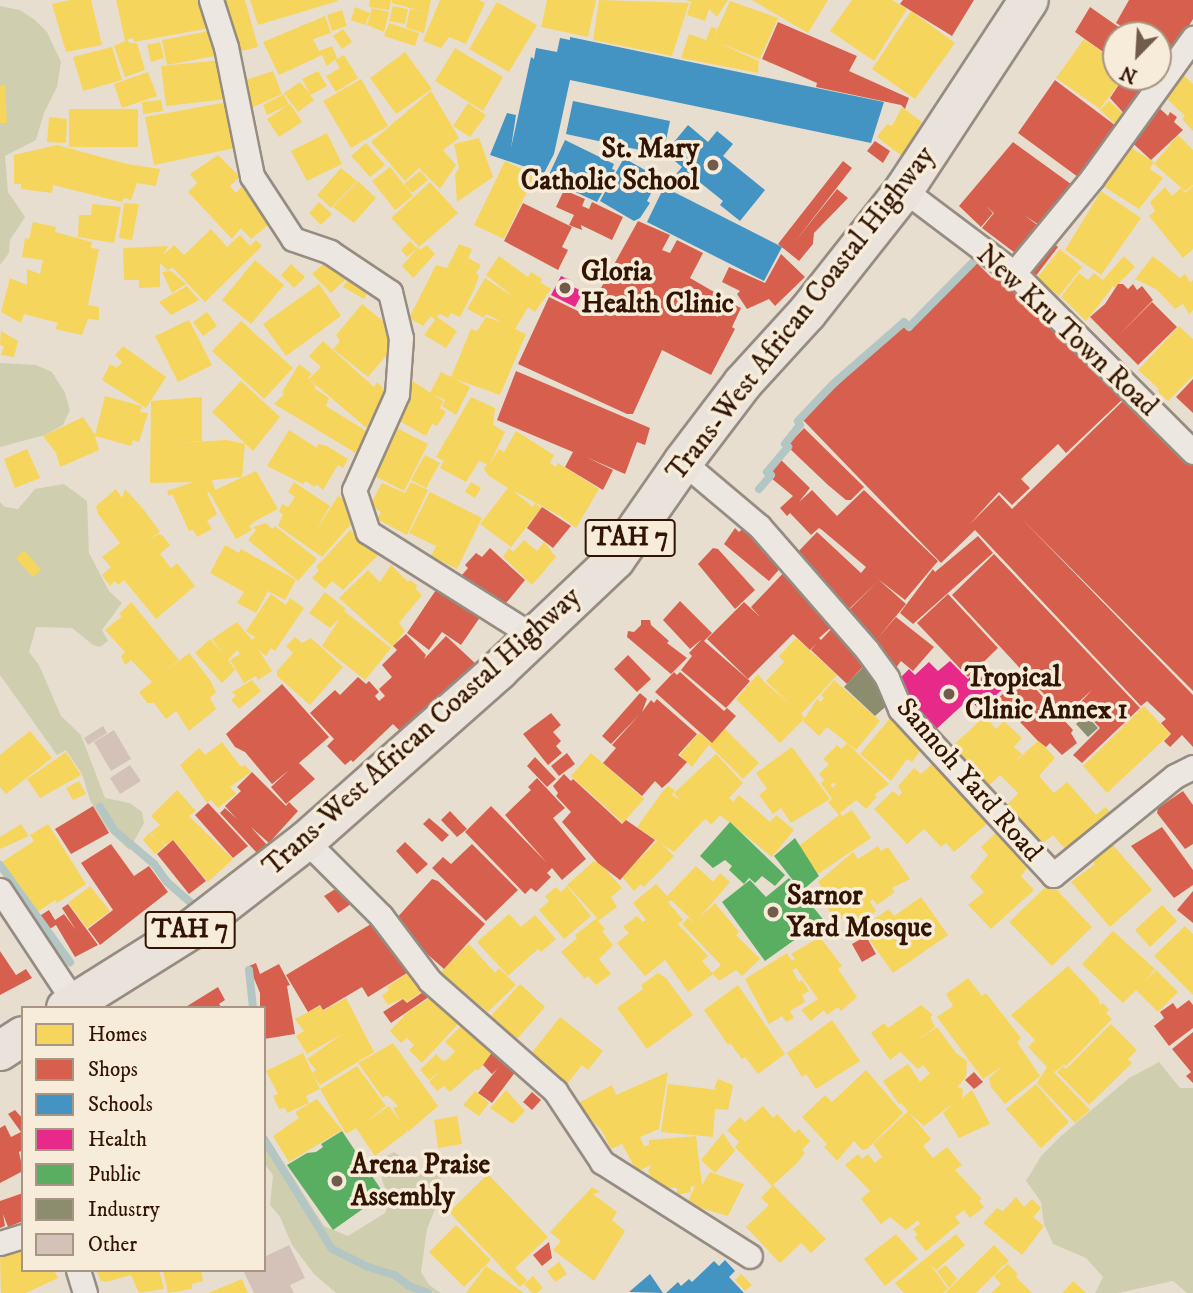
<!DOCTYPE html>
<style>
body{margin:0}
#map{position:relative;width:1193px;height:1293px;overflow:hidden;background:#e8ded0;font-family:"IM FELL DW Pica",serif}
div>[style]{position:absolute}
.green>*{inset:0;background:#cfcfb0}
.homes>*{inset:0;background:#f6d55c}
.shops>*{inset:0;background:#d6604d}
.schools>*{inset:0;background:#4393c3}
.health>*{inset:0;background:#e7298a}
.public>*{inset:0;background:#5aae61}
.industry>*{inset:0;background:#8c8c6e}
.stream>*{height:8px;margin:-4px;padding:0 4px;transform-origin:4px;border-radius:4px;background:#b4c6c3}
.building>*{inset:0;background:#d4c2b8}
.roads{filter:drop-shadow(2px 0 #968c82) drop-shadow(-2px 0 #968c82) drop-shadow(0 2px #968c82) drop-shadow(0 -2px #968c82)}
.street>*{height:23px;margin:-11.5px;padding:0 11.5px;transform-origin:11.5px;border-radius:11.5px;background:#ece7e0}
.highway>*{height:38px;margin:-19px;padding:0 19px;transform-origin:19px;border-radius:19px;background:#e9e3db}
.dots>*{width:19px;height:19px;translate:-50% -50%;box-sizing:border-box;border:4px solid #f7ebd9;border-radius:50%}
span{translate:-50% -50%;white-space:nowrap;text-align:center;line-height:1.15;-webkit-text-stroke:7px #f7ebd9;paint-order:stroke}
.shield-label span{padding:2px 5px;background:#f7ebd9;border:2px solid;border-radius:5px;-webkit-text-stroke-width:0}
.shield-label{font-size:26px;color:#311502;font-weight:700}
.poi-label{font-size:28px;color:#311502;font-weight:700}
.right{translate:-100% -50%;text-align:right}
.left{translate:0 -50%;text-align:left}
.street-label{font-size:28px;color:#311502}
.legend{position:absolute;left:21px;top:1006px;width:245px;height:266px;box-sizing:border-box;background:#f7ebd9;border:2px solid #a89583;margin:0;padding:9px 12px;list-style:none;font-size:21px;color:#311502}
.legend li{display:flex;align-items:center;gap:14px;height:35px}
.legend b{width:35px;border:2px solid #a89583}
.north{position:absolute;left:1102px;top:21px;width:70px;height:70px;box-sizing:border-box;background:#f7ebd9;border:2px solid #a89583;border-radius:50%;rotate:204deg;font-size:19px;font-weight:700;line-height:28px;text-align:center;color:#311502}
.north::after{content:'';display:block;margin:auto;width:24px;height:32px;background:#715b4a;clip-path:polygon(50% 0,100% 100%,50% 72%,0 100%)}
</style>
<div id="map">
<div class="green">
<i style="clip-path:polygon(0 6px,20px 10px,35px 20px,47px 32px,61px 62px,57px 87px,44px 113px,36px 140px,5px 156px,8px 192px,25px 217px,10px 240px,9px 253px,0 265px)"></i>
<i style="clip-path:polygon(0 363px,36px 365px,52px 372px,65px 393px,70px 410px,63px 425px,45px 435px,0 447px)"></i>
<i style="clip-path:polygon(64px 484px,87px 501px,89px 553px,109px 591px,122px 603px,102px 630px,108px 641px,100px 647px,93px 645px,72px 628px,36px 627px,29px 652px,39px 665px,61px 716px,81px 735px,105px 798px,130px 803px,142px 812px,144px 823px,129px 850px,106px 828px,90px 800px,82px 774px,66px 750px,57px 755px,0 675px,0 502px,5px 507px,18px 509px,35px 489px)"></i>
<i style="clip-path:polygon(1159px 1062px,1180px 1088px,1193px 1088px,1193px 1293px,1187px 1293px,1173px 1281px,1118px 1293px,1095px 1293px,1103px 1277px,1086px 1258px,1053px 1244px,1044px 1224px,1041px 1202px,1026px 1181px,1041px 1156px,1060px 1137px,1129px 1078px)"></i>
<i style="clip-path:polygon(266px 1135px,324px 1226px,348px 1236px,385px 1213px,390px 1202px,382px 1180px,381px 1159px,394px 1152px,420px 1169px,431px 1171px,441px 1165px,440px 1197px,427px 1229px,421px 1272px,429px 1285px,441px 1293px,336px 1293px,314px 1274px,292px 1245px,280px 1217px,270px 1205px,273px 1175px,264px 1163px)"></i>
</div>
<div class="homes">
<i style="clip-path:polygon(70px 0,91px 0,102px 45px,66px 52px,52px 4px)"></i>
<i style="clip-path:polygon(116px 0,205px 0,210px 28px,134px 42px,133px 38px,127px 40px,130px 43px,137px 43px,145px 70px,125px 77px,114px 46px,125px 41px)"></i>
<i style="clip-path:polygon(219px 0,245px 0,258px 47px,234px 53px)"></i>
<i style="clip-path:polygon(250px 0,337px 0,338px 1px,258px 25px)"></i>
<i style="clip-path:polygon(370px 0,391px 0,389px 10px,369px 7px)"></i>
<i style="clip-path:polygon(392px 0,431px 0,424px 33px,406px 28px,410px 9px,424px 12px,392px 3px)"></i>
<i style="clip-path:polygon(440px 0,479px 0,485px 3px,466px 44px,449px 37px,441px 48px,423px 41px)"></i>
<i style="clip-path:polygon(547px 0,596px 0,588px 37px,541px 27px)"></i>
<i style="clip-path:polygon(599px 0,689px 3px,672px 56px,593px 40px)"></i>
<i style="clip-path:polygon(686px 0,728px 0,717px 17px,709px 9px,705px 21px,687px 15px,691px 2px)"></i>
<i style="clip-path:polygon(752px 0,828px 0,808px 33px)"></i>
<i style="clip-path:polygon(852px 0,892px 0,907px 9px,874px 61px,830px 31px)"></i>
<i style="clip-path:polygon(730px 1px,778px 18px,760px 59px,717px 42px,759px 61px,758px 73px,681px 58px,689px 34px,706px 40px,711px 27px,717px 28px,714px 37px)"></i>
<i style="clip-path:polygon(497px 2px,537px 25px,509px 72px,469px 49px)"></i>
<i style="clip-path:polygon(393px 6px,408px 9px,405px 24px,389px 21px)"></i>
<i style="clip-path:polygon(355px 7px,370px 13px,365px 25px,351px 20px)"></i>
<i style="clip-path:polygon(372px 8px,389px 12px,384px 32px,367px 25px)"></i>
<i style="clip-path:polygon(342px 10px,347px 26px,332px 31px,327px 15px)"></i>
<i style="clip-path:polygon(911px 11px,955px 43px,915px 99px,872px 69px)"></i>
<i style="clip-path:polygon(325px 16px,331px 33px,313px 39px,319px 51px,332px 46px,337px 58px,327px 66px,322px 55px,279px 75px,263px 42px)"></i>
<i style="clip-path:polygon(389px 23px,419px 33px,415px 46px,384px 36px)"></i>
<i style="clip-path:polygon(343px 29px,352px 42px,342px 49px,333px 36px)"></i>
<i style="clip-path:polygon(215px 30px,220px 55px,167px 65px,162px 40px)"></i>
<i style="clip-path:polygon(1084px 39px,1116px 62px,1116px 77px,1124px 77px,1100px 109px,1056px 78px)"></i>
<i style="clip-path:polygon(160px 42px,164px 58px,151px 62px,147px 45px)"></i>
<i style="clip-path:polygon(112px 47px,122px 80px,83px 91px,73px 57px)"></i>
<i style="clip-path:polygon(455px 48px,503px 77px,483px 111px,435px 81px)"></i>
<i style="clip-path:polygon(405px 52px,432px 89px,396px 114px,370px 78px)"></i>
<i style="clip-path:polygon(344px 55px,358px 78px,336px 92px,326px 76px,340px 68px,335px 60px)"></i>
<i style="clip-path:polygon(222px 60px,227px 99px,166px 106px,161px 66px)"></i>
<i style="clip-path:polygon(273px 71px,282px 94px,251px 108px,242px 81px)"></i>
<i style="clip-path:polygon(318px 71px,327px 86px,310px 95px,314px 100px,298px 112px,284px 93px,300px 82px,310px 94px,302px 79px)"></i>
<i style="clip-path:polygon(148px 72px,157px 96px,122px 108px,114px 84px)"></i>
<i style="clip-path:polygon(1182px 74px,1193px 84px,1193px 131px,1182px 119px,1185px 116px,1163px 95px)"></i>
<i style="clip-path:polygon(361px 79px,388px 126px,351px 148px,323px 101px)"></i>
<i style="clip-path:polygon(5px 85px,7px 123px,0 123px,0 86px)"></i>
<i style="clip-path:polygon(431px 91px,459px 138px,443px 150px,456px 165px,440px 189px,419px 168px,405px 181px,371px 142px)"></i>
<i style="clip-path:polygon(284px 94px,289px 105px,267px 115px,263px 105px)"></i>
<i style="clip-path:polygon(161px 100px,163px 111px,143px 114px,142px 102px)"></i>
<i style="clip-path:polygon(1109px 101px,1125px 115px,1116px 125px,1100px 110px)"></i>
<i style="clip-path:polygon(227px 102px,235px 148px,154px 165px,145px 117px)"></i>
<i style="clip-path:polygon(468px 103px,486px 115px,470px 137px,453px 126px)"></i>
<i style="clip-path:polygon(290px 104px,302px 122px,279px 137px,267px 119px)"></i>
<i style="clip-path:polygon(902px 107px,922px 122px,902px 156px,877px 137px,887px 124px,892px 126px)"></i>
<i style="clip-path:polygon(69px 109px,138px 109px,138px 147px,69px 147px)"></i>
<i style="clip-path:polygon(49px 117px,67px 119px,66px 143px,47px 142px)"></i>
<i style="clip-path:polygon(327px 133px,342px 164px,307px 181px,291px 151px)"></i>
<i style="clip-path:polygon(1178px 135px,1193px 150px,1193px 185px,1185px 191px,1154px 164px)"></i>
<i style="clip-path:polygon(479px 138px,493px 177px,457px 202px,455px 174px,459px 168px,454px 144px)"></i>
<i style="clip-path:polygon(366px 143px,385px 165px,370px 177px,351px 156px)"></i>
<i style="clip-path:polygon(57px 145px,127px 164px,160px 169px,156px 186px,137px 183px,131px 200px,124px 198px,122px 202px,53px 185px,52px 193px,21px 189px,21px 184px,14px 184px,14px 155px)"></i>
<i style="clip-path:polygon(1130px 147px,1154px 162px,1150px 169px,1163px 178px,1139px 209px,1098px 183px,1121px 149px,1127px 153px)"></i>
<i style="clip-path:polygon(218px 155px,240px 177px,230px 186px,236px 193px,247px 181px,273px 221px,251px 239px,241px 228px,232px 239px,188px 192px,197px 183px,190px 174px)"></i>
<i style="clip-path:polygon(505px 161px,535px 175px,504px 239px,474px 225px)"></i>
<i style="clip-path:polygon(390px 167px,413px 196px,395px 210px,372px 181px)"></i>
<i style="clip-path:polygon(341px 168px,357px 181px,331px 208px,317px 195px)"></i>
<i style="clip-path:polygon(420px 171px,428px 180px,412px 193px,404px 184px)"></i>
<i style="clip-path:polygon(358px 181px,376px 198px,354px 223px,333px 207px)"></i>
<i style="clip-path:polygon(430px 182px,458px 213px,419px 247px,391px 218px)"></i>
<i style="clip-path:polygon(1193px 186px,1193px 249px,1183px 258px,1149px 216px,1155px 211px,1150px 202px,1165px 187px,1172px 196px,1181px 188px,1185px 193px)"></i>
<i style="clip-path:polygon(1101px 191px,1141px 218px,1101px 275px,1065px 250px)"></i>
<i style="clip-path:polygon(319px 202px,332px 214px,321px 225px,309px 213px)"></i>
<i style="clip-path:polygon(124px 203px,139px 204px,132px 240px,119px 238px)"></i>
<i style="clip-path:polygon(92px 204px,121px 207px,114px 243px,78px 237px,79px 215px,91px 215px)"></i>
<i style="clip-path:polygon(33px 222px,56px 227px,55px 232px,92px 242px,91px 248px,99px 249px,88px 305px,99px 307px,99px 320px,88px 319px,82px 335px,55px 329px,58px 323px,24px 314px,21px 323px,1px 312px,10px 278px,27px 285px,27px 269px,40px 274px,43px 260px,22px 257px,25px 238px,29px 239px)"></i>
<i style="clip-path:polygon(211px 229px,227px 247px,240px 235px,250px 246px,256px 240px,262px 246px,205px 302px,172px 267px,168px 271px,160px 263px,160px 287px,139px 288px,139px 280px,124px 280px,123px 248px,168px 246px,163px 255px,174px 245px,184px 255px)"></i>
<i style="clip-path:polygon(410px 241px,417px 248px,407px 257px,401px 250px)"></i>
<i style="clip-path:polygon(459px 244px,472px 249px,468px 258px,481px 265px,476px 273px,479px 276px,473px 292px,460px 317px,451px 313px,448px 318px,440px 314px,437px 317px,457px 331px,446px 348px,424px 335px,435px 320px,431px 316px,423px 326px,409px 318px,436px 265px,447px 268px)"></i>
<i style="clip-path:polygon(427px 245px,435px 254px,413px 278px,402px 266px,418px 247px,420px 250px)"></i>
<i style="clip-path:polygon(1060px 249px,1082px 267px,1059px 296px,1037px 278px)"></i>
<i style="clip-path:polygon(499px 256px,528px 277px,531px 272px,542px 279px,540px 282px,551px 289px,535px 312px,528px 307px,515px 329px,526px 334px,500px 395px,455px 379px,470px 387px,456px 415px,442px 406px,445px 400px,430px 393px,441px 372px,451px 377px,471px 329px,477px 331px,486px 317px,502px 322px,486px 314px,484px 318px,467px 309px,485px 278px,515px 298px,486px 275px)"></i>
<i style="clip-path:polygon(1124px 256px,1135px 267px,1114px 288px,1111px 284px,1112px 288px,1086px 321px,1061px 297px,1079px 273px,1088px 280px,1094px 273px,1103px 280px)"></i>
<i style="clip-path:polygon(1153px 256px,1180px 278px,1185px 274px,1190px 282px,1193px 280px,1193px 310px,1189px 314px,1183px 304px,1175px 309px,1156px 289px,1135px 279px)"></i>
<i style="clip-path:polygon(329px 259px,348px 277px,331px 293px,312px 274px)"></i>
<i style="clip-path:polygon(255px 260px,284px 285px,251px 324px,222px 300px)"></i>
<i style="clip-path:polygon(291px 264px,305px 277px,294px 288px,281px 275px)"></i>
<i style="clip-path:polygon(171px 271px,186px 284px,172px 293px,162px 272px)"></i>
<i style="clip-path:polygon(352px 271px,373px 283px,364px 299px,343px 287px)"></i>
<i style="clip-path:polygon(319px 284px,341px 316px,286px 356px,263px 324px)"></i>
<i style="clip-path:polygon(187px 286px,199px 300px,171px 315px,159px 302px)"></i>
<i style="clip-path:polygon(362px 304px,394px 330px,391px 350px,368px 377px,333px 349px,340px 341px,336px 335px)"></i>
<i style="clip-path:polygon(207px 312px,217px 326px,203px 336px,193px 322px)"></i>
<i style="clip-path:polygon(189px 320px,212px 365px,178px 382px,155px 336px)"></i>
<i style="clip-path:polygon(241px 321px,293px 368px,264px 399px,212px 351px)"></i>
<i style="clip-path:polygon(1179px 326px,1193px 339px,1193px 376px,1168px 401px,1157px 391px,1159px 389px,1138px 370px)"></i>
<i style="clip-path:polygon(1px 331px,18px 341px,14px 357px,1px 355px,4px 346px,0 345px)"></i>
<i style="clip-path:polygon(323px 341px,374px 387px,377px 382px,386px 391px,384px 393px,389px 398px,370px 431px,309px 379px,321px 367px,309px 356px)"></i>
<i style="clip-path:polygon(123px 346px,166px 377px,146px 408px,102px 380px,110px 364px,117px 368px,122px 362px,115px 355px)"></i>
<i style="clip-path:polygon(299px 364px,312px 374px,308px 378px,316px 386px,314px 388px,329px 398px,326px 406px,371px 434px,359px 455px,274px 404px,284px 394px,282px 392px)"></i>
<i style="clip-path:polygon(411px 380px,443px 401px,440px 408px,446px 412px,437px 426px,432px 424px,426px 436px,394px 418px)"></i>
<i style="clip-path:polygon(241px 381px,280px 417px,253px 451px,212px 412px)"></i>
<i style="clip-path:polygon(105px 396px,142px 406px,140px 412px,148px 413px,139px 442px,133px 440px,131px 446px,95px 436px,99px 450px,60px 467px,56px 453px,43px 436px,83px 417px,95px 435px)"></i>
<i style="clip-path:polygon(202px 397px,202px 441px,176px 443px,227px 440px,245px 444px,242px 477px,212px 480px,215px 490px,256px 471px,278px 509px,257px 520px,249px 526px,252px 530px,236px 539px,209px 492px,207px 493px,217px 514px,207px 521px,212px 529px,197px 537px,193px 530px,189px 531px,172px 494px,169px 496px,167px 491px,193px 482px,150px 483px,151px 401px)"></i>
<i style="clip-path:polygon(471px 397px,495px 408px,493px 425px,505px 432px,489px 465px,499px 449px,504px 452px,516px 431px,554px 455px,550px 463px,556px 467px,558px 463px,599px 489px,576px 528px,560px 516px,512px 490px,533px 507px,535px 503px,541px 508px,511px 547px,480px 524px,508px 488px,489px 476px,484px 469px,487px 464px,479px 461px,466px 482px,440px 468px,444px 461px,436px 457px)"></i>
<i style="clip-path:polygon(395px 427px,428px 444px,404px 491px,371px 474px)"></i>
<i style="clip-path:polygon(289px 430px,317px 448px,318px 444px,327px 446px,348px 459px,343px 468px,338px 465px,323px 490px,316px 484px,315px 487px,306px 481px,303px 484px,267px 466px)"></i>
<i style="clip-path:polygon(27px 449px,40px 478px,15px 488px,4px 459px)"></i>
<i style="clip-path:polygon(425px 455px,440px 463px,426px 488px,411px 480px)"></i>
<i style="clip-path:polygon(294px 482px,330px 506px,313px 535px,338px 496px,353px 506px,359px 515px,322px 557px,278px 526px,283px 514px,279px 512px,282px 504px,288px 507px,295px 497px,288px 492px)"></i>
<i style="clip-path:polygon(411px 482px,428px 490px,407px 535px,377px 519px,381px 512px,370px 505px,382px 483px,405px 493px)"></i>
<i style="clip-path:polygon(471px 482px,481px 488px,475px 498px,465px 492px)"></i>
<i style="clip-path:polygon(116px 489px,122px 498px,125px 489px,144px 510px,160px 532px,148px 540px,159px 534px,163px 536px,170px 545px,160px 554px,171px 568px,177px 563px,195px 586px,156px 619px,124px 580px,118px 585px,115px 581px,110px 586px,102px 575px,111px 567px,102px 557px,120px 543px,98px 514px,96px 506px)"></i>
<i style="clip-path:polygon(430px 492px,482px 518px,457px 569px,431px 556px,436px 546px,409px 533px)"></i>
<i style="clip-path:polygon(266px 523px,272px 529px,275px 526px,317px 559px,298px 581px,248px 540px,256px 530px,253px 527px)"></i>
<i style="clip-path:polygon(350px 530px,379px 554px,343px 590px,332px 581px,325px 589px,312px 578px,319px 570px,316px 567px)"></i>
<i style="clip-path:polygon(524px 540px,537px 551px,544px 542px,556px 557px,532px 585px,503px 557px,509px 548px,513px 552px)"></i>
<i style="clip-path:polygon(225px 545px,239px 553px,241px 549px,296px 580px,285px 600px,268px 591px,256px 613px,237px 603px,244px 592px,210px 573px)"></i>
<i style="clip-path:polygon(24px 550px,41px 570px,33px 577px,16px 558px)"></i>
<i style="clip-path:polygon(391px 565px,408px 582px,410px 580px,418px 586px,415px 588px,422px 595px,399px 623px,405px 631px,393px 647px,339px 598px,368px 570px,380px 582px)"></i>
<i style="clip-path:polygon(325px 592px,346px 609px,344px 611px,391px 648px,365px 680px,322px 646px,340px 618px,330px 628px,309px 613px)"></i>
<i style="clip-path:polygon(271px 594px,286px 605px,290px 598px,304px 608px,275px 651px,271px 648px,266px 656px,258px 649px,272px 671px,258px 680px,256px 676px,244px 683px,230px 660px,240px 654px,237px 650px,228px 660px,235px 670px,222px 683px,195px 653px,210px 639px,223px 654px,212px 639px,237px 622px,252px 640px,255px 637px,246px 631px)"></i>
<i style="clip-path:polygon(131px 602px,179px 660px,157px 678px,189px 653px,210px 680px,216px 692px,210px 698px,216px 709px,189px 731px,176px 711px,166px 719px,154px 703px,147px 703px,139px 692px,152px 682px,131px 660px,125px 665px,121px 656px,125px 652px,105px 630px,122px 616px,119px 614px)"></i>
<i style="clip-path:polygon(295px 637px,302px 643px,311px 638px,343px 667px,310px 705px,277px 676px,277px 671px,293px 653px,286px 646px)"></i>
<i style="clip-path:polygon(796px 638px,837px 675px,801px 714px,805px 718px,780px 743px,736px 699px,758px 674px,764px 682px,791px 705px,766px 681px,784px 662px,779px 656px)"></i>
<i style="clip-path:polygon(252px 680px,261px 691px,239px 709px,231px 700px,236px 696px,232px 692px)"></i>
<i style="clip-path:polygon(834px 680px,880px 721px,856px 750px,827px 727px,819px 736px,803px 721px,817px 699px,821px 702px,824px 698px,821px 695px)"></i>
<i style="clip-path:polygon(1144px 706px,1170px 734px,1107px 793px,1083px 766px)"></i>
<i style="clip-path:polygon(892px 716px,923px 747px,912px 762px,907px 759px,891px 781px,860px 754px)"></i>
<i style="clip-path:polygon(985px 716px,996px 729px,1004px 721px,1022px 738px,1014px 747px,1022px 754px,1015px 762px,1039px 740px,1055px 758px,1039px 776px,1054px 793px,1067px 782px,1096px 815px,1105px 807px,1113px 815px,1073px 858px,1053px 835px,1037px 848px,1003px 809px,1022px 789px,1018px 793px,1000px 775px,984px 791px,948px 750px)"></i>
<i style="clip-path:polygon(725px 729px,759px 763px,743px 779px,709px 745px)"></i>
<i style="clip-path:polygon(30px 731px,52px 758px,6px 794px,0 787px,0 755px)"></i>
<i style="clip-path:polygon(699px 733px,711px 742px,692px 767px,680px 755px)"></i>
<i style="clip-path:polygon(222px 742px,241px 767px,245px 765px,251px 772px,230px 787px,236px 794px,218px 808px,211px 800px,207px 803px,180px 765px,199px 748px,205px 755px)"></i>
<i style="clip-path:polygon(847px 743px,889px 784px,874px 795px,877px 797px,866px 809px,856px 800px,840px 813px,842px 816px,852px 810px,871px 838px,818px 874px,799px 846px,839px 815px,828px 802px,832px 799px,821px 783px,824px 780px,839px 793px,833px 787px,836px 785px,834px 782px,830px 786px,819px 774px,829px 764px,823px 759px,837px 745px,841px 749px)"></i>
<i style="clip-path:polygon(792px 747px,830px 799px,791px 823px,781px 808px,773px 814px,759px 795px,767px 789px,756px 773px)"></i>
<i style="clip-path:polygon(66px 752px,81px 775px,40px 798px,27px 779px)"></i>
<i style="clip-path:polygon(591px 753px,644px 799px,623px 823px,571px 776px)"></i>
<i style="clip-path:polygon(716px 754px,743px 783px,729px 798px,733px 802px,739px 795px,770px 822px,776px 815px,794px 830px,772px 857px,720px 815px,711px 825px,706px 819px,702px 822px,674px 852px,637px 827px,663px 791px,668px 786px,675px 790px,672px 795px,680px 800px,674px 793px)"></i>
<i style="clip-path:polygon(933px 763px,988px 823px,954px 852px,946px 843px,941px 847px,924px 829px,907px 844px,874px 809px,893px 791px,899px 796px,902px 793px,898px 786px,914px 768px,921px 774px)"></i>
<i style="clip-path:polygon(79px 781px,86px 794px,73px 800px,66px 788px)"></i>
<i style="clip-path:polygon(177px 790px,196px 811px,189px 816px,233px 859px,208px 882px,173px 839px,166px 845px,161px 841px,165px 846px,155px 854px,143px 840px,149px 833px,159px 843px,150px 833px,160px 825px,151px 816px)"></i>
<i style="clip-path:polygon(21px 824px,29px 836px,0 849px,0 837px)"></i>
<i style="clip-path:polygon(48px 824px,86px 884px,57px 903px,55px 900px,36px 913px,2px 862px,34px 841px,30px 835px)"></i>
<i style="clip-path:polygon(999px 830px,1031px 863px,1021px 876px,1034px 890px,991px 929px,968px 905px,984px 892px,970px 877px,988px 855px,981px 847px)"></i>
<i style="clip-path:polygon(658px 840px,674px 856px,644px 887px,641px 884px,634px 891px,622px 877px)"></i>
<i style="clip-path:polygon(1112px 844px,1152px 890px,1110px 927px,1071px 882px,1095px 864px,1092px 861px)"></i>
<i style="clip-path:polygon(878px 846px,881px 851px,888px 847px,910px 879px,892px 888px,895px 892px,877px 905px,873px 899px,870px 902px,876px 911px,864px 923px,866px 926px,854px 934px,843px 918px,837px 922px,824px 903px,830px 899px,818px 882px,853px 852px,858px 859px)"></i>
<i style="clip-path:polygon(594px 861px,599px 862px,622px 888px,611px 897px,617px 907px,598px 921px,605px 929px,602px 931px,613px 945px,599px 959px,611px 974px,596px 985px,588px 976px,585px 979px,561px 952px,577px 938px,575px 935px,597px 918px,567px 885px)"></i>
<i style="clip-path:polygon(696px 866px,713px 882px,720px 873px,730px 882px,699px 918px,715px 903px,739px 932px,736px 935px,760px 959px,742px 976px,736px 970px,719px 981px,712px 973px,721px 965px,682px 924px,688px 918px,695px 923px,671px 900px,668px 902px,683px 920px,678px 924px,708px 956px,702px 961px,713px 974px,688px 992px,665px 960px,645px 976px,617px 943px,629px 933px,623px 927px,637px 916px,643px 922px,646px 920px,633px 903px,656px 884px,667px 896px)"></i>
<i style="clip-path:polygon(1050px 883px,1092px 927px,1052px 966px,1009px 922px)"></i>
<i style="clip-path:polygon(90px 886px,110px 911px,87px 928px,68px 903px)"></i>
<i style="clip-path:polygon(567px 886px,591px 916px,564px 939px,539px 910px,549px 901px,545px 896px,556px 887px,561px 892px)"></i>
<i style="clip-path:polygon(921px 897px,948px 935px,893px 973px,866px 935px,876px 928px,871px 921px,889px 909px,894px 916px)"></i>
<i style="clip-path:polygon(1162px 905px,1177px 921px,1150px 947px,1135px 930px)"></i>
<i style="clip-path:polygon(509px 914px,521px 927px,535px 915px,556px 939px,541px 952px,538px 949px,508px 976px,477px 942px)"></i>
<i style="clip-path:polygon(1185px 926px,1193px 934px,1193px 995px,1154px 956px)"></i>
<i style="clip-path:polygon(1113px 931px,1155px 969px,1144px 982px,1156px 970px,1178px 992px,1158px 1012px,1136px 990px,1123px 1003px,1082px 964px)"></i>
<i style="clip-path:polygon(820px 937px,842px 966px,838px 969px,857px 997px,841px 1011px,838px 1007px,827px 1015px,824px 1010px,811px 1021px,801px 1010px,818px 999px,796px 968px,792px 970px,799px 982px,802px 980px,809px 991px,802px 995px,805px 1002px,790px 1011px,794px 1018px,786px 1022px,782px 1016px,769px 1024px,745px 979px,787px 953px,792px 961px,795px 959px,791px 954px)"></i>
<i style="clip-path:polygon(469px 944px,495px 973px,499px 968px,516px 985px,488px 1012px,459px 988px,454px 993px,437px 976px)"></i>
<i style="clip-path:polygon(1068px 966px,1098px 998px,1100px 1005px,1103px 1003px,1109px 1010px,1106px 1013px,1112px 1019px,1066px 1066px,1064px 1064px,1055px 1072px,1052px 1070px,1090px 1110px,1075px 1123px,1037px 1083px,1047px 1067px,1028px 1047px,1035px 1040px,1011px 1015px)"></i>
<i style="clip-path:polygon(411px 971px,424px 990px,407px 1002px,404px 998px,388px 1005px,382px 996px,389px 990px,387px 987px)"></i>
<i style="clip-path:polygon(658px 973px,666px 978px,693px 1015px,647px 1049px,617px 1008px,643px 989px,641px 985px)"></i>
<i style="clip-path:polygon(968px 978px,982px 996px,986px 993px,1021px 1038px,1017px 1042px,1040px 1076px,1005px 1104px,991px 1087px,989px 1078px,1003px 1066px,983px 1079px,937px 1017px,953px 1006px,946px 994px)"></i>
<i style="clip-path:polygon(520px 984px,545px 1007px,517px 1039px,491px 1016px)"></i>
<i style="clip-path:polygon(738px 985px,785px 1054px,758px 1074px,745px 1057px,742px 1059px,730px 1043px,728px 1045px,704px 1010px)"></i>
<i style="clip-path:polygon(431px 997px,458px 1024px,422px 1063px,409px 1050px,414px 1045px,407px 1038px,401px 1043px,390px 1031px,408px 1012px)"></i>
<i style="clip-path:polygon(346px 998px,374px 1052px,320px 1085px,312px 1073px,316px 1070px,307px 1059px,342px 1034px,307px 1054px,296px 1036px,304px 1031px,295px 1019px,320px 1006px,323px 1011px)"></i>
<i style="clip-path:polygon(921px 1005px,933px 1015px,930px 1017px,935px 1027px,912px 1044px,937px 1027px,956px 1053px,967px 1061px,966px 1077px,957px 1087px,963px 1089px,962px 1098px,972px 1090px,990px 1124px,959px 1138px,943px 1113px,953px 1103px,924px 1126px,910px 1114px,931px 1139px,923px 1146px,933px 1158px,947px 1147px,962px 1165px,955px 1170px,982px 1199px,979px 1201px,984px 1207px,970px 1218px,964px 1210px,955px 1217px,960px 1223px,926px 1251px,914px 1237px,918px 1235px,913px 1229px,920px 1224px,918px 1220px,906px 1230px,890px 1217px,881px 1224px,861px 1199px,870px 1191px,845px 1165px,858px 1154px,862px 1159px,868px 1154px,875px 1163px,882px 1157px,873px 1144px,908px 1111px,901px 1103px,899px 1104px,883px 1081px,908px 1064px,920px 1082px,930px 1073px,923px 1065px,918px 1069px,900px 1052px,890px 1060px,871px 1033px,884px 1023px,888px 1028px)"></i>
<i style="clip-path:polygon(560px 1017px,603px 1051px,588px 1070px,582px 1065px,567px 1084px,530px 1055px)"></i>
<i style="clip-path:polygon(832px 1020px,860px 1061px,816px 1089px,806px 1074px,802px 1077px,787px 1053px)"></i>
<i style="clip-path:polygon(1111px 1024px,1137px 1050px,1128px 1059px,1132px 1063px,1089px 1105px,1057px 1072px,1063px 1066px,1066px 1069px)"></i>
<i style="clip-path:polygon(462px 1025px,493px 1053px,478px 1071px,476px 1069px,450px 1092px,444px 1086px,437px 1091px,429px 1082px,439px 1072px,429px 1080px,420px 1070px,436px 1054px,443px 1061px,448px 1059px,455px 1051px,445px 1042px)"></i>
<i style="clip-path:polygon(393px 1043px,438px 1106px,408px 1132px,404px 1125px,407px 1132px,375px 1156px,356px 1128px,346px 1134px,320px 1089px,357px 1066px,386px 1106px,365px 1123px,389px 1106px,401px 1123px,393px 1108px,398px 1106px,387px 1095px,383px 1098px,358px 1063px)"></i>
<i style="clip-path:polygon(303px 1053px,320px 1089px,306px 1096px,309px 1103px,287px 1113px,285px 1108px,279px 1109px,273px 1096px,278px 1094px,266px 1071px)"></i>
<i style="clip-path:polygon(866px 1070px,903px 1113px,867px 1149px,862px 1150px,854px 1141px,837px 1161px,824px 1147px,827px 1144px,802px 1117px,825px 1095px,832px 1102px)"></i>
<i style="clip-path:polygon(668px 1072px,659px 1129px,640px 1137px,644px 1146px,649px 1145px,649px 1140px,696px 1136px,702px 1185px,710px 1172px,744px 1184px,728px 1216px,687px 1204px,695px 1186px,690px 1187px,691px 1192px,677px 1195px,677px 1188px,654px 1187px,648px 1171px,652px 1165px,637px 1171px,622px 1144px,611px 1149px,602px 1131px,577px 1104px,612px 1085px,616px 1095px)"></i>
<i style="clip-path:polygon(718px 1079px,733px 1085px,728px 1110px,715px 1109px,713px 1137px,661px 1132px,668px 1084px,718px 1090px,714px 1088px)"></i>
<i style="clip-path:polygon(1036px 1084px,1069px 1122px,1041px 1148px,1006px 1109px)"></i>
<i style="clip-path:polygon(506px 1090px,525px 1111px,513px 1124px,490px 1108px)"></i>
<i style="clip-path:polygon(475px 1091px,489px 1103px,479px 1116px,463px 1105px)"></i>
<i style="clip-path:polygon(317px 1099px,342px 1130px,289px 1162px,273px 1136px,299px 1118px,295px 1112px)"></i>
<i style="clip-path:polygon(763px 1106px,773px 1118px,777px 1114px,795px 1133px,799px 1129px,810px 1141px,802px 1150px,805px 1153px,797px 1163px,773px 1185px,826px 1239px,811px 1253px,801px 1243px,780px 1263px,746px 1227px,769px 1205px,761px 1198px,772px 1186px,735px 1147px,739px 1142px,727px 1130px,740px 1117px,745px 1122px)"></i>
<i style="clip-path:polygon(457px 1116px,462px 1144px,438px 1148px,434px 1120px)"></i>
<i style="clip-path:polygon(723px 1133px,735px 1151px,715px 1173px,701px 1160px)"></i>
<i style="clip-path:polygon(488px 1174px,548px 1237px,515px 1268px,527px 1280px,520px 1287px,449px 1212px)"></i>
<i style="clip-path:polygon(592px 1187px,600px 1192px,593px 1194px,617px 1212px,612px 1220px,625px 1231px,594px 1281px,553px 1250px,561px 1241px,550px 1232px)"></i>
<i style="clip-path:polygon(1016px 1197px,1024px 1207px,1032px 1199px,1041px 1208px,1033px 1217px,1044px 1226px,1022px 1255px,983px 1223px,997px 1208px,1003px 1211px)"></i>
<i style="clip-path:polygon(456px 1225px,491px 1260px,464px 1287px,429px 1252px)"></i>
<i style="clip-path:polygon(896px 1234px,918px 1259px,885px 1286px,864px 1259px)"></i>
<i style="clip-path:polygon(956px 1234px,965px 1245px,936px 1270px,930px 1264px,948px 1289px,943px 1293px,904px 1293px,895px 1283px)"></i>
<i style="clip-path:polygon(23px 1244px,23px 1270px,54px 1270px,58px 1278px,26px 1293px,1px 1293px,0 1254px)"></i>
<i style="clip-path:polygon(994px 1245px,1009px 1261px,1004px 1266px,997px 1259px,1003px 1266px,976px 1293px,945px 1293px)"></i>
<i style="clip-path:polygon(559px 1262px,567px 1274px,555px 1282px,547px 1271px)"></i>
<i style="clip-path:polygon(1008px 1264px,1018px 1274px,1016px 1277px,1032px 1293px,991px 1293px,1001px 1284px,994px 1276px)"></i>
<i style="clip-path:polygon(946px 1265px,957px 1279px,949px 1288px,937px 1271px)"></i>
<i style="clip-path:polygon(486px 1266px,524px 1293px,466px 1293px)"></i>
<i style="clip-path:polygon(96px 1270px,159px 1270px,164px 1289px,139px 1293px,131px 1275px,106px 1282px,101px 1281px)"></i>
<i style="clip-path:polygon(163px 1270px,201px 1270px,203px 1281px,192px 1284px,192px 1289px,168px 1293px)"></i>
<i style="clip-path:polygon(741px 1274px,752px 1285px,745px 1291px,735px 1280px)"></i>
<i style="clip-path:polygon(533px 1276px,543px 1288px,537px 1293px,532px 1293px,524px 1284px)"></i>
<i style="clip-path:polygon(242px 1279px,248px 1293px,208px 1293px)"></i>
<i style="clip-path:polygon(1073px 1281px,1086px 1293px,1062px 1293px)"></i>
</div>
<div class="shops">
<i style="clip-path:polygon(903px 0,974px 0,952px 36px,900px 4px)"></i>
<i style="clip-path:polygon(1129px 0,1193px 0,1193px 19px,1171px 56px,1158px 48px,1158px 35px,1136px 35px,1116px 23px)"></i>
<i style="clip-path:polygon(1090px 7px,1130px 35px,1116px 35px,1116px 61px,1075px 32px)"></i>
<i style="clip-path:polygon(778px 22px,857px 56px,849px 71px,909px 98px,905px 109px,901px 105px,816px 87px,817px 83px,762px 59px)"></i>
<i style="clip-path:polygon(1158px 55px,1170px 63px,1129px 119px,1110px 98px,1124px 77px,1133px 77px,1146px 85px,1136px 77px,1158px 77px)"></i>
<i style="clip-path:polygon(1055px 80px,1120px 129px,1085px 178px,1080px 174px,1078px 177px,1018px 133px)"></i>
<i style="clip-path:polygon(1156px 105px,1168px 116px,1170px 112px,1177px 117px,1174px 122px,1183px 130px,1151px 160px,1126px 137px)"></i>
<i style="clip-path:polygon(875px 141px,890px 151px,883px 163px,867px 151px)"></i>
<i style="clip-path:polygon(1013px 142px,1075px 187px,1045px 229px,1024px 215px,1044px 230px,1023px 259px,982px 228px,994px 213px,986px 206px,993px 213px,981px 227px,959px 206px)"></i>
<i style="clip-path:polygon(843px 161px,852px 168px,794px 243px,837px 189px,848px 198px,814px 233px,813px 244px,799px 261px,778px 244px)"></i>
<i style="clip-path:polygon(564px 190px,585px 199px,582px 206px,589px 209px,592px 202px,623px 217px,612px 240px,581px 225px,582px 230px,569px 225px,574px 215px,556px 207px)"></i>
<i style="clip-path:polygon(523px 203px,572px 227px,562px 247px,568px 250px,558px 270px,504px 241px)"></i>
<i style="clip-path:polygon(638px 221px,670px 235px,662px 250px,670px 253px,677px 240px,703px 253px,690px 278px,716px 293px,703px 311px,718px 317px,727px 301px,741px 308px,732px 327px,735px 329px,711px 375px,662px 350px,633px 414px,627px 414px,518px 364px,549px 297px,586px 315px)"></i>
<i style="clip-path:polygon(1046px 237px,1058px 247px,1035px 277px,1023px 267px)"></i>
<i style="clip-path:polygon(781px 254px,805px 277px,775px 306px,769px 299px,747px 309px,737px 294px,740px 291px,722px 282px,729px 267px,765px 283px)"></i>
<i style="clip-path:polygon(977px 263px,992px 278px,997px 273px,1069px 348px,1073px 345px,1126px 396px,1066px 453px,1058px 444px,1021px 479px,1030px 488px,1012px 505px,999px 492px,969px 525px,999px 495px,1012px 509px,1128px 396px,1193px 462px,1193px 691px,1021px 518px,1193px 695px,1193px 747px,1182px 735px,1170px 747px,1164px 741px,1171px 734px,1161px 723px,1166px 719px,1147px 701px,1141px 706px,975px 530px,941px 563px,802px 419px,903px 323px,908px 328px)"></i>
<i style="clip-path:polygon(1118px 284px,1123px 284px,1128px 289px,1133px 284px,1137px 290px,1142px 286px,1153px 300px,1119px 335px,1152px 302px,1177px 327px,1138px 365px,1090px 317px,1105px 304px)"></i>
<i style="clip-path:polygon(516px 371px,650px 428px,645px 445px,637px 442px,625px 474px,586px 457px,613px 470px,603px 490px,565px 467px,573px 452px,497px 420px)"></i>
<i style="clip-path:polygon(1193px 379px,1193px 413px,1176px 397px)"></i>
<i style="clip-path:polygon(804px 428px,864px 487px,851px 500px,846px 500px,828px 485px,787px 446px)"></i>
<i style="clip-path:polygon(780px 459px,810px 488px,799px 502px,812px 490px,837px 516px,864px 490px,938px 561px,905px 600px,878px 579px,906px 604px,877px 639px,896px 617px,934px 647px,913px 671px,901px 661px,895px 669px,841px 618px,877px 582px,848px 610px,842px 604px,840px 606px,794px 556px,817px 532px,861px 573px,866px 567px,822px 530px,819px 528px,811px 535px,790px 513px,787px 516px,780px 508px,793px 496px,771px 478px,768px 471px)"></i>
<i style="clip-path:polygon(542px 507px,571px 526px,553px 548px,527px 528px)"></i>
<i style="clip-path:polygon(746px 525px,783px 565px,769px 581px,724px 544px,735px 528px,739px 532px)"></i>
<i style="clip-path:polygon(978px 536px,993px 553px,913px 624px,900px 613px,933px 569px,935px 572px)"></i>
<i style="clip-path:polygon(490px 548px,525px 580px,502px 608px,462px 575px,468px 568px,465px 565px,476px 553px,482px 557px)"></i>
<i style="clip-path:polygon(713px 548px,718px 549px,755px 590px,735px 609px,698px 564px)"></i>
<i style="clip-path:polygon(994px 554px,1140px 708px,1082px 763px,1073px 755px,1100px 728px,1078px 705px,1092px 690px,1073px 707px,1079px 713px,1070px 722px,952px 595px)"></i>
<i style="clip-path:polygon(788px 568px,834px 625px,819px 638px,821px 640px,835px 625px,868px 661px,847px 684px,811px 650px,817px 643px,810px 650px,793px 634px,748px 679px,707px 639px,744px 602px,760px 617px,751px 607px)"></i>
<i style="clip-path:polygon(440px 584px,483px 613px,461px 645px,442px 632px,429px 650px,407px 633px)"></i>
<i style="clip-path:polygon(948px 594px,998px 648px,968px 677px,917px 623px)"></i>
<i style="clip-path:polygon(680px 601px,712px 633px,704px 641px,750px 681px,726px 708px,681px 670px,692px 656px,689px 653px,702px 639px,690px 649px,663px 620px)"></i>
<i style="clip-path:polygon(641px 620px,650px 620px,651px 625px,669px 641px,667px 643px,687px 658px,671px 674px,627px 637px,628px 631px,634px 632px,641px 625px)"></i>
<i style="clip-path:polygon(406px 634px,426px 655px,424px 659px,446px 636px,476px 664px,401px 732px,393px 724px,353px 762px,351px 760px,345px 765px,327px 746px,334px 739px,310px 713px,335px 690px,340px 695px,358px 677px,366px 684px,369px 681px,379px 692px,375px 696px,379px 701px,385px 696px,379px 689px,392px 677px,382px 665px,397px 650px,393px 646px)"></i>
<i style="clip-path:polygon(628px 655px,651px 679px,637px 692px,614px 669px)"></i>
<i style="clip-path:polygon(674px 672px,677px 675px,680px 672px,724px 711px,727px 708px,736px 716px,712px 743px,655px 692px)"></i>
<i style="clip-path:polygon(1024px 676px,1073px 730px,1071px 733px,1077px 743px,1062px 755px,1050px 743px,1046px 747px,1037px 740px,1020px 722px,1040px 704px,1020px 720px,998px 698px)"></i>
<i style="clip-path:polygon(282px 684px,329px 737px,299px 763px,315px 779px,286px 804px,271px 787px,289px 770px,272px 784px,245px 752px,235px 747px,226px 734px)"></i>
<i style="clip-path:polygon(640px 693px,647px 699px,642px 712px,651px 700px,654px 703px,657px 699px,697px 734px,678px 755px,687px 762px,669px 782px,662px 788px,655px 781px,642px 796px,603px 763px,616px 748px,612px 745px,639px 715px,611px 744px,602px 736px)"></i>
<i style="clip-path:polygon(551px 713px,561px 725px,553px 732px,561px 741px,556px 746px,562px 753px,548px 765px,523px 734px)"></i>
<i style="clip-path:polygon(567px 753px,575px 764px,559px 776px,551px 766px)"></i>
<i style="clip-path:polygon(535px 757px,556px 779px,547px 787px,527px 766px)"></i>
<i style="clip-path:polygon(252px 772px,286px 806px,289px 802px,298px 811px,269px 843px,251px 827px,267px 845px,257px 853px,220px 813px,225px 808px,237px 819px,225px 806px,241px 791px,237px 787px)"></i>
<i style="clip-path:polygon(564px 774px,571px 781px,573px 779px,622px 824px,626px 820px,655px 840px,620px 880px,598px 863px,562px 822px,571px 812px,556px 796px,558px 793px,553px 786px)"></i>
<i style="clip-path:polygon(537px 778px,565px 808px,553px 818px,586px 859px,562px 880px,552px 868px,547px 873px,551px 877px,536px 892px,531px 888px,525px 894px,465px 832px,491px 806px,547px 863px,505px 815px,531px 790px,528px 787px)"></i>
<i style="clip-path:polygon(1183px 791px,1193px 805px,1193px 844px,1185px 849px,1157px 813px,1158px 808px)"></i>
<i style="clip-path:polygon(208px 803px,248px 846px,233px 858px,195px 815px)"></i>
<i style="clip-path:polygon(93px 806px,109px 833px,71px 854px,55px 829px)"></i>
<i style="clip-path:polygon(450px 811px,467px 829px,457px 837px,441px 820px)"></i>
<i style="clip-path:polygon(429px 818px,449px 835px,442px 842px,423px 824px)"></i>
<i style="clip-path:polygon(1162px 827px,1193px 870px,1193px 885px,1174px 898px,1131px 846px)"></i>
<i style="clip-path:polygon(173px 840px,206px 881px,189px 894px,157px 854px)"></i>
<i style="clip-path:polygon(405px 842px,428px 864px,417px 874px,396px 851px)"></i>
<i style="clip-path:polygon(111px 844px,134px 876px,149px 866px,168px 892px,100px 945px,88px 929px,113px 910px,81px 863px)"></i>
<i style="clip-path:polygon(472px 844px,518px 890px,486px 921px,432px 868px,443px 857px,451px 864px)"></i>
<i style="clip-path:polygon(432px 879px,438px 881px,485px 924px,444px 969px,397px 927px,395px 920px)"></i>
<i style="clip-path:polygon(337px 888px,351px 904px,338px 913px,324px 896px)"></i>
<i style="clip-path:polygon(1193px 891px,1193px 923px,1177px 910px)"></i>
<i style="clip-path:polygon(68px 904px,98px 945px,75px 957px,56px 925px,48px 930px,38px 917px,49px 910px,55px 920px,64px 914px,76px 930px,62px 908px)"></i>
<i style="clip-path:polygon(376px 921px,407px 973px,368px 997px,362px 987px,323px 1010px,320px 1005px,308px 1012px,286px 975px)"></i>
<i style="clip-path:polygon(866px 936px,876px 954px,862px 962px,852px 944px)"></i>
<i style="clip-path:polygon(0 951px,16px 975px,26px 969px,32px 978px,0 995px)"></i>
<i style="clip-path:polygon(256px 963px,260px 974px,279px 964px,290px 985px,287px 986px,295px 1034px,264px 1039px,264px 1008px,260px 1008px,260px 993px,249px 966px)"></i>
<i style="clip-path:polygon(218px 987px,225px 1000px,219px 1004px,222px 1008px,184px 1008px)"></i>
<i style="clip-path:polygon(426px 990px,430px 996px,391px 1023px,383px 1012px,403px 999px,407px 1003px)"></i>
<i style="clip-path:polygon(1189px 1000px,1193px 1005px,1193px 1028px,1169px 1046px,1154px 1026px,1164px 1018px,1160px 1012px,1173px 1003px,1177px 1009px)"></i>
<i style="clip-path:polygon(1193px 1032px,1193px 1083px,1186px 1076px,1191px 1072px,1172px 1049px)"></i>
<i style="clip-path:polygon(495px 1048px,507px 1059px,503px 1063px,516px 1071px,492px 1103px,478px 1093px,498px 1068px,492px 1074px,483px 1065px)"></i>
<i style="clip-path:polygon(974px 1072px,983px 1082px,974px 1089px,965px 1080px)"></i>
<i style="clip-path:polygon(532px 1092px,541px 1100px,532px 1110px,523px 1102px)"></i>
<i style="clip-path:polygon(15px 1110px,23px 1119px,23px 1150px,19px 1152px,23px 1171px,0 1183px,0 1128px,5px 1125px,11px 1137px,21px 1132px,8px 1114px)"></i>
<i style="clip-path:polygon(23px 1193px,23px 1221px,8px 1227px,3px 1214px,5px 1226px,0 1228px,0 1201px)"></i>
<i style="clip-path:polygon(549px 1242px,552px 1258px,542px 1266px,533px 1255px)"></i>
</div>
<div class="schools">
<i style="clip-path:polygon(570px 37px,884px 102px,871px 143px,570px 80px,554px 154px,544px 173px,490px 155px,507px 113px,516px 115px,511px 148px,531px 57px,534px 59px,536px 48px,557px 52px,560px 38px,570px 40px)"></i>
<i style="clip-path:polygon(573px 101px,670px 121px,663px 155px,566px 134px)"></i>
<i style="clip-path:polygon(688px 125px,708px 142px,717px 131px,733px 144px,723px 156px,765px 190px,740px 221px,720px 205px,723px 201px,697px 180px,689px 191px,673px 178px,682px 167px,665px 153px)"></i>
<i style="clip-path:polygon(565px 140px,614px 164px,612px 169px,615px 170px,597px 202px,547px 179px)"></i>
<i style="clip-path:polygon(624px 158px,659px 178px,647px 201px,650px 203px,640px 218px,634px 221px,600px 201px)"></i>
<i style="clip-path:polygon(664px 187px,782px 247px,764px 281px,647px 222px)"></i>
<i style="clip-path:polygon(725px 1260px,735px 1271px,729px 1277px,744px 1293px,666px 1293px,678px 1282px,681px 1286px,689px 1279px,692px 1282px,714px 1261px,719px 1266px)"></i>
<i style="clip-path:polygon(650px 1274px,663px 1293px,629px 1292px)"></i>
</div>
<div class="health">
<i style="clip-path:polygon(561px 276px,570px 280px,568px 284px,583px 292px,575px 307px,551px 295px)"></i>
<i style="clip-path:polygon(950px 661px,968px 679px,984px 664px,1006px 686px,980px 710px,969px 699px,932px 733px,900px 700px,897px 681px,909px 669px,915px 675px,929px 662px,938px 671px)"></i>
</div>
<div class="public">
<i style="clip-path:polygon(730px 822px,785px 875px,775px 886px,762px 876px,755px 883px,747px 876px,749px 878px,744px 884px,729px 870px,732px 866px,725px 860px,713px 868px,700px 856px)"></i>
<i style="clip-path:polygon(795px 838px,819px 876px,804px 889px,797px 881px,795px 883px,774px 856px)"></i>
<i style="clip-path:polygon(789px 878px,802px 892px,806px 889px,814px 898px,809px 902px,826px 923px,817px 929px,814px 926px,765px 961px,722px 902px,750px 880px,766px 897px)"></i>
<i style="clip-path:polygon(342px 1131px,384px 1194px,333px 1230px,287px 1165px,307px 1153px,316px 1152px,323px 1147px,321px 1144px)"></i>
</div>
<div class="industry">
<i style="clip-path:polygon(863px 667px,892px 697px,892px 701px,875px 716px,844px 687px)"></i>
<i style="clip-path:polygon(1086px 715px,1098px 728px,1088px 737px,1076px 724px)"></i>
</div>
<div class="stream">
<i style="left:759px;top:489px;width:18px;rotate:-49deg"></i>
<i style="left:771px;top:475px;width:5px;rotate:-143deg"></i>
<i style="left:767px;top:472px;width:33px;rotate:-50deg"></i>
<i style="left:788px;top:447px;width:4px;rotate:-135deg"></i>
<i style="left:785px;top:444px;width:24px;rotate:-52deg"></i>
<i style="left:800px;top:425px;width:4px;rotate:-117deg"></i>
<i style="left:798px;top:421px;width:51px;rotate:-46.6deg"></i>
<i style="left:833px;top:384px;width:94px;rotate:-41.1deg"></i>
<i style="left:904px;top:322px;width:7px;rotate:45deg"></i>
<i style="left:909px;top:327px;width:94px;rotate:-45.4deg"></i>
<i style="left:100px;top:807px;width:28px;rotate:58deg"></i>
<i style="left:115px;top:831px;width:51px;rotate:40.2deg"></i>
<i style="left:154px;top:864px;width:22px;rotate:54deg"></i>
<i style="left:167px;top:882px;width:32px;rotate:41deg"></i>
<i style="left:0;top:865px;width:120px;rotate:54.2deg"></i>
<i style="left:249px;top:970px;width:38px;rotate:84deg"></i>
<i style="left:264px;top:1139px;width:129px;rotate:58.3deg"></i>
<i style="left:332px;top:1249px;width:40px;rotate:26.6deg"></i>
<i style="left:368px;top:1267px;width:28px;rotate:17deg"></i>
<i style="left:395px;top:1275px;width:18px;rotate:38deg"></i>
<i style="left:409px;top:1286px;width:20px;rotate:20deg"></i>
</div>
<div class="building">
<i style="clip-path:polygon(103px 726px,107px 733px,88px 745px,84px 738px)"></i>
<i style="clip-path:polygon(114px 730px,131px 759px,111px 771px,94px 742px)"></i>
<i style="clip-path:polygon(130px 765px,141px 781px,120px 794px,110px 778px)"></i>
<i style="clip-path:polygon(289px 1245px,305px 1278px,290px 1285px,294px 1293px,254px 1293px,243px 1270px,264px 1270px,264px 1257px)"></i>
</div>
<div class="roads">
<div class="street">
<i style="left:211px;top:0;width:49px;rotate:72.3deg"></i>
<i style="left:226px;top:47px;width:132px;rotate:78.6deg"></i>
<i style="left:252px;top:176px;width:75px;rotate:56.9deg"></i>
<i style="left:293px;top:239px;width:39px;rotate:19deg"></i>
<i style="left:330px;top:252px;width:72px;rotate:33.7deg"></i>
<i style="left:390px;top:292px;width:47px;rotate:76.6deg"></i>
<i style="left:401px;top:338px;width:56px;rotate:94.1deg"></i>
<i style="left:397px;top:394px;width:105px;rotate:114.1deg"></i>
<i style="left:354px;top:490px;width:44px;rotate:71.6deg"></i>
<i style="left:368px;top:532px;width:195px;rotate:32.2deg"></i>
<i style="left:904px;top:190px;width:138px;rotate:37deg"></i>
<i style="left:1014px;top:273px;width:253px;rotate:45deg"></i>
<i style="left:1014px;top:273px;width:123px;rotate:-50.6deg"></i>
<i style="left:1092px;top:178px;width:173px;rotate:-54.2deg"></i>
<i style="left:683px;top:462px;width:99px;rotate:40.1deg"></i>
<i style="left:759px;top:526px;width:164px;rotate:48.9deg"></i>
<i style="left:867px;top:650px;width:34px;rotate:54deg"></i>
<i style="left:887px;top:678px;width:34px;rotate:67deg"></i>
<i style="left:900px;top:709px;width:226px;rotate:47.3deg"></i>
<i style="left:1053px;top:875px;width:157px;rotate:-39.1deg"></i>
<i style="left:1175px;top:776px;width:20px;rotate:-27deg"></i>
<i style="left:306px;top:841px;width:106px;rotate:45deg"></i>
<i style="left:381px;top:916px;width:81px;rotate:53deg"></i>
<i style="left:430px;top:981px;width:167px;rotate:41.3deg"></i>
<i style="left:555px;top:1091px;width:85px;rotate:56.5deg"></i>
<i style="left:602px;top:1162px;width:175px;rotate:32.4deg"></i>
<i style="left:0;top:890px;width:141px;rotate:56.5deg"></i>
<i style="left:0;top:1243px;width:24px;rotate:-17deg"></i>
<i style="left:78px;top:1270px;width:24px;rotate:73deg"></i>
</div>
<div class="highway">
<i style="left:66px;top:1008px;width:149px;rotate:-32.1deg"></i>
<i style="left:192px;top:929px;width:144px;rotate:-37.7deg"></i>
<i style="left:306px;top:841px;width:258px;rotate:-41.5deg"></i>
<i style="left:499px;top:670px;width:160px;rotate:-43.5deg"></i>
<i style="left:615px;top:560px;width:119px;rotate:-55.2deg"></i>
<i style="left:683px;top:462px;width:99px;rotate:-52.8deg"></i>
<i style="left:743px;top:383px;width:95px;rotate:-47.6deg"></i>
<i style="left:807px;top:313px;width:157px;rotate:-51.7deg"></i>
<i style="left:904px;top:190px;width:227px;rotate:-56.7deg"></i>
<i style="left:0;top:1051px;width:27px;rotate:-33deg"></i>
</div>
</div>
<div class="dots">
<i style="left:713px;top:165px;background:#715b4a"></i>
<i style="left:565px;top:288px;background:#715b4a"></i>
<i style="left:949px;top:694px;background:#715b4a"></i>
<i style="left:773px;top:912px;background:#715b4a"></i>
<i style="left:337px;top:1181px;background:#715b4a"></i>
</div>
<div class="shield-label">
<span style="left:630px;top:538px">TAH 7</span>
<span style="left:190px;top:930px">TAH 7</span>
</div>
<div class="poi-label">
<span class="right" style="left:699px;top:165px">St. Mary<br>Catholic School</span>
<span class="left" style="left:581px;top:288px">Gloria<br>Health Clinic</span>
<span class="left" style="left:965px;top:694px">Tropical<br>Clinic Annex 1</span>
<span class="left" style="left:787px;top:912px">Sarnor<br>Yard Mosque</span>
<span class="left" style="left:351px;top:1181px">Arena Praise<br>Assembly</span>
</div>
<div class="street-label">
<span style="left:801px;top:314px;rotate:-52deg">Trans-West African Coastal Highway</span>
<span style="left:1067px;top:331px;rotate:43deg">New Kru Town Road</span>
<span style="left:422px;top:732px;rotate:-42deg">Trans-West African Coastal Highway</span>
<span style="left:969px;top:780px;rotate:49deg">Sannoh Yard Road</span>
</div>
<ul class="legend">
<li><b style="height:19px;background:#f6d55c"></b>Homes</li>
<li><b style="height:19px;background:#d6604d"></b>Shops</li>
<li><b style="height:19px;background:#4393c3"></b>Schools</li>
<li><b style="height:19px;background:#e7298a"></b>Health</li>
<li><b style="height:19px;background:#5aae61"></b>Public</li>
<li><b style="height:19px;background:#8c8c6e"></b>Industry</li>
<li><b style="height:19px;background:#d4c2b8"></b>Other</li>
</ul>
<div class="north">N</div>
</div>
